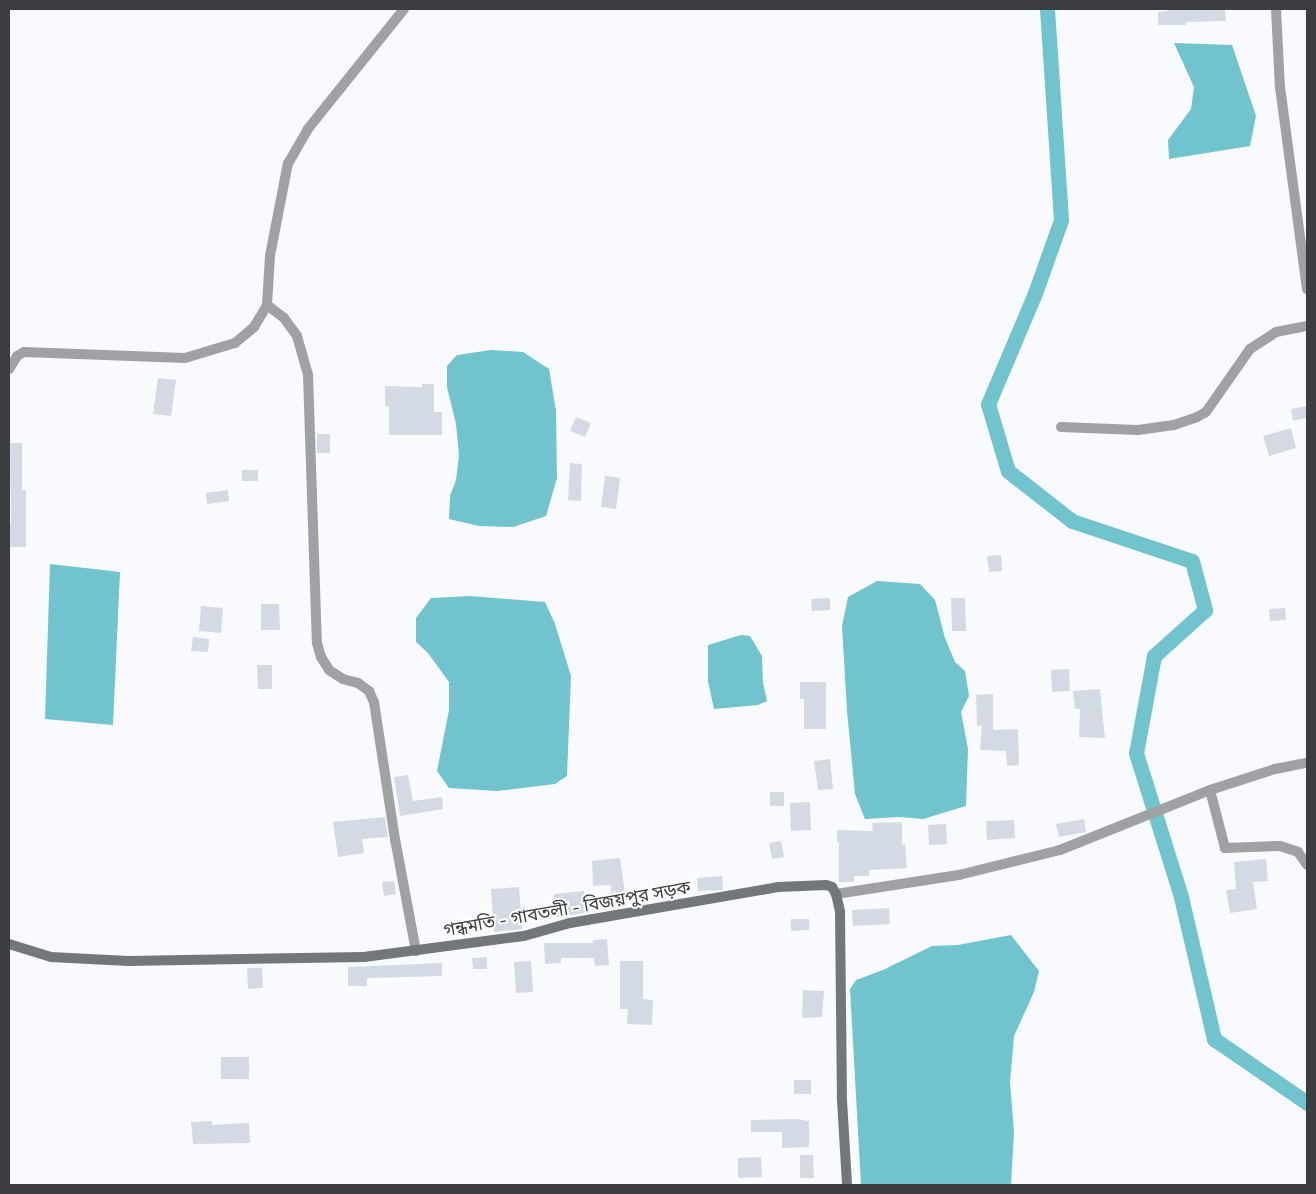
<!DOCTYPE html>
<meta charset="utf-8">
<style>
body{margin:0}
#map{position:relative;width:1316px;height:1194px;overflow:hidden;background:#f8fafe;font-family:"Exo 2","Noto Sans Bengali",sans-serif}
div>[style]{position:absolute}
.water>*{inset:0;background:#71c3ce}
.canal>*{height:15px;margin:-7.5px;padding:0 7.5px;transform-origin:7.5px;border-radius:7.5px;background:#71c3ce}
.building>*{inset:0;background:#d4dae3}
.minor>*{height:10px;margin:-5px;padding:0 5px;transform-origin:5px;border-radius:5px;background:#9fa1a5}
.tertiary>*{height:10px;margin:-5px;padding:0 5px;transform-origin:5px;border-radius:5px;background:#9fa1a5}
.secondary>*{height:10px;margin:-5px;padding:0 5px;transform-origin:5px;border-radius:5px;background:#73777c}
span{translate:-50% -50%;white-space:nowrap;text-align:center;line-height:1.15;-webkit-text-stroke:4px #fff;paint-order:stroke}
.street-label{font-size:18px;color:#3b3d40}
.frame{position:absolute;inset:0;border:10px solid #3b3d40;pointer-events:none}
</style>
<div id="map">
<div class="water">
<i style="clip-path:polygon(1174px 43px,1232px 45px,1256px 116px,1250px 146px,1169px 159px,1168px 140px,1191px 109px,1194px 87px)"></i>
<i style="clip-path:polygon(491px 350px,523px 352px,549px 369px,556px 411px,557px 478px,546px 516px,513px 527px,479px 526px,449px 519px,450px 496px,456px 480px,459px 455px,456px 424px,447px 387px,447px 366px,457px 355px)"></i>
<i style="clip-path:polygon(50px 564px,120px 572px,113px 725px,45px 719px)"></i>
<i style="clip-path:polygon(877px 581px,920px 584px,935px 600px,945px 638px,955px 662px,965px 671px,969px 696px,961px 712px,968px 749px,966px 806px,923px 819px,899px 817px,865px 819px,855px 794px,847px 711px,842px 626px,848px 597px)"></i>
<i style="clip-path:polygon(470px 596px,545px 602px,555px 624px,571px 676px,567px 776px,555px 784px,497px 791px,449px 788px,437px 771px,449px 710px,449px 682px,428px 653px,416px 642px,416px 618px,431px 598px)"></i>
<i style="clip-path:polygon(741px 635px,750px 636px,762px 656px,763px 683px,767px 701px,758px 705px,714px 709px,708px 681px,708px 645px)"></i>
<i style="clip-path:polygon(1011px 935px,1039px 971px,1034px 992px,1014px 1036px,1010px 1082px,1014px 1132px,1011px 1185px,861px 1185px,850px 989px,856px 980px,883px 970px,932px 946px,958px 945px)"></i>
</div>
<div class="canal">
<i style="left:1047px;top:9px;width:211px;rotate:86.2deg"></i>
<i style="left:1061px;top:220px;width:77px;rotate:109.6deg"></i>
<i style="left:1035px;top:293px;width:121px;rotate:112.9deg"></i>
<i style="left:988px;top:404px;width:70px;rotate:73.4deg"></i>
<i style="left:1008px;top:471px;width:81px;rotate:38deg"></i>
<i style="left:1072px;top:521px;width:126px;rotate:18.4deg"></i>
<i style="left:1192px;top:561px;width:51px;rotate:75.1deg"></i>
<i style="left:1205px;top:610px;width:69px;rotate:138deg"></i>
<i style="left:1154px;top:656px;width:99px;rotate:100.5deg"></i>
<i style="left:1136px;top:753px;width:151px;rotate:72.6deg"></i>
<i style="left:1181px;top:897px;width:146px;rotate:76.9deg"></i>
<i style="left:1214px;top:1039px;width:113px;rotate:34.5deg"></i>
</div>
<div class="building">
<i style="clip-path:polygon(1168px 9px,1225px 9px,1226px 21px,1186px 22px,1186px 25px,1158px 25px,1158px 12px,1168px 11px)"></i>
<i style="clip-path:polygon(158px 378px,176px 380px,171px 416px,153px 414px)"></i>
<i style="clip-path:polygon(422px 384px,434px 384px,434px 412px,442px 412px,442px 435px,389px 435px,389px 407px,385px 406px,385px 386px,422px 387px)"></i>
<i style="clip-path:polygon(1307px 406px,1307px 418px,1293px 421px,1291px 409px)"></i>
<i style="clip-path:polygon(576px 417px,591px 423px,585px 437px,570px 431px)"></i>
<i style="clip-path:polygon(1291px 428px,1296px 448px,1269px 456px,1263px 436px)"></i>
<i style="clip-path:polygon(317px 434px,330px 434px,330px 453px,317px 453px)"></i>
<i style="clip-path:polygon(10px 443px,22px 443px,22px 490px,26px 490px,26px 547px,9px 547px,9px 525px,11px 525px)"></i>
<i style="clip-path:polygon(570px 463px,582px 464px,581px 501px,568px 500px)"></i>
<i style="clip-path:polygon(242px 470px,258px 470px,258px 481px,242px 481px)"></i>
<i style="clip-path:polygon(605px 476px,620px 478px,616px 509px,601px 507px)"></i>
<i style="clip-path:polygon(228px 490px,229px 501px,207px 504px,206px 493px)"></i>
<i style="clip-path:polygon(1001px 555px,1002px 571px,989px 572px,987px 556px)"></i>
<i style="clip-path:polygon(830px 598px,830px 610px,812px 611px,811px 599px)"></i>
<i style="clip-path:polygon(951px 598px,965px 598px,966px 631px,952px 631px)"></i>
<i style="clip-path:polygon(261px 604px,279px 604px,280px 630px,261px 630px)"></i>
<i style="clip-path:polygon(201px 606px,223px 608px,221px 633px,199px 631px)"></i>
<i style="clip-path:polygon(1285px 608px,1286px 620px,1270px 621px,1269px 609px)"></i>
<i style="clip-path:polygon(193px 637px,209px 639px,208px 652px,191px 651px)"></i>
<i style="clip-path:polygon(257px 665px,272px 665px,272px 689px,258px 689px)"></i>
<i style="clip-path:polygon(1069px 669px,1070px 691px,1052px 692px,1051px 670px)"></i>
<i style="clip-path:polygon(800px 682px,826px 682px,826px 729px,804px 729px,804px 699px,800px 699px)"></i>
<i style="clip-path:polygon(1100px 689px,1105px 738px,1079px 737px,1080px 709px,1075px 709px,1073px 691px)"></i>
<i style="clip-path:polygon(993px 694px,993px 730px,1018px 729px,1019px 765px,1007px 766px,1006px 751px,980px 750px,982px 726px,977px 726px,976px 695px)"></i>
<i style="clip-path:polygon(830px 759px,833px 789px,818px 790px,814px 761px)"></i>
<i style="clip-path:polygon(408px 775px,413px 801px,442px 797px,443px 809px,400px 816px,394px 777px)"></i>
<i style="clip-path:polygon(770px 792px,784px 792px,784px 806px,770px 806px)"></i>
<i style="clip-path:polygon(810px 802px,811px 830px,791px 831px,790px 803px)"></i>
<i style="clip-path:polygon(385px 817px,388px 837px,362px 839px,364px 853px,338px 857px,333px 822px)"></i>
<i style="clip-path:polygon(1084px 819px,1086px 832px,1059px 837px,1056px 824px)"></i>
<i style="clip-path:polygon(1014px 820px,1015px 838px,987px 840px,986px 821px)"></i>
<i style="clip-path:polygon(902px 822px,902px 845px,905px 844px,907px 868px,869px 870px,869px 876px,854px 876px,854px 882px,839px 882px,839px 842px,837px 842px,837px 830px,873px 831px,872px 823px)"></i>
<i style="clip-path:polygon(946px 824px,947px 844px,929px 845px,928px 825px)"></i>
<i style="clip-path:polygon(781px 841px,784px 857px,772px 859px,769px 843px)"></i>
<i style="clip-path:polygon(620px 858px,625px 893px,611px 894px,611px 885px,593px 886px,592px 861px)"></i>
<i style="clip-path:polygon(1266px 859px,1268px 881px,1253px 882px,1257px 909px,1230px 913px,1226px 890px,1236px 889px,1234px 862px)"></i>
<i style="clip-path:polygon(722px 876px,723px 890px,698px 891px,697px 878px)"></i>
<i style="clip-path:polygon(394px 881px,396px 894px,384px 896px,382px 882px)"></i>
<i style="clip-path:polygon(519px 887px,522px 929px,494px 932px,491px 889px)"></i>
<i style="clip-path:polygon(584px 891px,586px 913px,556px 917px,554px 894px)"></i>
<i style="clip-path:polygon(889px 908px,890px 924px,853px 926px,852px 910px)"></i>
<i style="clip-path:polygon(791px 919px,809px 919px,809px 930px,791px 931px)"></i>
<i style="clip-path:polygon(607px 939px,609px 965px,595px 966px,594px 958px,561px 958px,561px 963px,545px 964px,544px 943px,593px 943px,593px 940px)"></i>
<i style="clip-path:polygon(487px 957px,487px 969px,473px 969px,472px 958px)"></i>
<i style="clip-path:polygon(531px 961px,533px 992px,516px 993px,514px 962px)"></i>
<i style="clip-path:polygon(620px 961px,643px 961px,643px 999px,653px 1000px,652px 1025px,627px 1024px,628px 1009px,620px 1009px)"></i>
<i style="clip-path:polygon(442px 963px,442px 976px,367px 978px,367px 986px,348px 986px,348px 967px)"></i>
<i style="clip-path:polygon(247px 968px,262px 968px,263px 988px,248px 989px)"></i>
<i style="clip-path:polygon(803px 990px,824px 991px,822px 1017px,802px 1018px)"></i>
<i style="clip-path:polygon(221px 1057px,249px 1057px,249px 1079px,221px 1079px)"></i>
<i style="clip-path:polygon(794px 1080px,811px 1080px,811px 1094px,794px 1094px)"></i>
<i style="clip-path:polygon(796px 1119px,809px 1121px,809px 1147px,782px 1148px,782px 1132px,751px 1132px,751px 1120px)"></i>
<i style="clip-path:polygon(212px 1121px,212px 1125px,249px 1123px,250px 1143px,193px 1144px,191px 1122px)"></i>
<i style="clip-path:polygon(800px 1155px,813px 1155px,814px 1178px,800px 1178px)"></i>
<i style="clip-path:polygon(761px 1157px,762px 1177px,738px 1178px,738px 1158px)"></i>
</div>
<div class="minor">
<i style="left:1276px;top:9px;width:78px;rotate:87.1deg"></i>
<i style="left:1280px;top:87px;width:204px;rotate:82.4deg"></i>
<i style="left:9px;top:369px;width:15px;rotate:-58deg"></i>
<i style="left:17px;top:356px;width:8px;rotate:-30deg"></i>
<i style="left:24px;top:352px;width:161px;rotate:2.1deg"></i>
<i style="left:185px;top:358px;width:52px;rotate:-16.7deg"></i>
<i style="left:235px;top:343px;width:25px;rotate:-40deg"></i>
<i style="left:254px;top:327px;width:26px;rotate:-59deg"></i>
<i style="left:1061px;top:427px;width:77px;rotate:2.2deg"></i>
<i style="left:1138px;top:430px;width:36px;rotate:-8deg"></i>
<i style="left:1174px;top:425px;width:24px;rotate:-19deg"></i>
<i style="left:1197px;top:417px;width:10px;rotate:-29deg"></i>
<i style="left:1206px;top:412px;width:77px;rotate:-55.1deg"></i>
<i style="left:1250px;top:349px;width:31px;rotate:-33deg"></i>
<i style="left:1276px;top:332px;width:32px;rotate:-11deg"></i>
<i style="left:1210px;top:790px;width:60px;rotate:75.5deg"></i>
<i style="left:1225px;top:848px;width:55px;rotate:-2.1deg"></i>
<i style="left:1280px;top:846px;width:19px;rotate:18deg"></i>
<i style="left:1298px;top:852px;width:16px;rotate:55deg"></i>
<i style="left:836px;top:894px;width:124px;rotate:-8.8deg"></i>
<i style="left:959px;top:875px;width:104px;rotate:-13.9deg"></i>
<i style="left:1060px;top:850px;width:162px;rotate:-21.8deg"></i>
<i style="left:1210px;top:790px;width:68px;rotate:-17.9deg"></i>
<i style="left:1275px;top:769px;width:33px;rotate:-11deg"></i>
</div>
<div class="tertiary">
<i style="left:404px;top:9px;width:154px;rotate:128.7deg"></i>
<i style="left:308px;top:129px;width:39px;rotate:120deg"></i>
<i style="left:288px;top:163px;width:95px;rotate:101deg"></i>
<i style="left:270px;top:256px;width:49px;rotate:93.5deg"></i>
<i style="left:267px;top:305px;width:21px;rotate:37deg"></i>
<i style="left:284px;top:318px;width:22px;rotate:54deg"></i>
<i style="left:297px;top:336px;width:41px;rotate:74.2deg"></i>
<i style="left:308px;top:375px;width:268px;rotate:88.1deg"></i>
<i style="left:317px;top:643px;width:15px;rotate:74deg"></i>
<i style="left:321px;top:657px;width:15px;rotate:58deg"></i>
<i style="left:329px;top:670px;width:17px;rotate:33deg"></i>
<i style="left:343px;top:679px;width:16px;rotate:15deg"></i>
<i style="left:358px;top:683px;width:14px;rotate:36deg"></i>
<i style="left:369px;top:691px;width:12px;rotate:66deg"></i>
<i style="left:374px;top:702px;width:139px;rotate:81.3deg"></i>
<i style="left:395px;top:839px;width:114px;rotate:79.4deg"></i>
</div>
<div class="secondary">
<i style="left:9px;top:944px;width:44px;rotate:17.2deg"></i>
<i style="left:51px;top:957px;width:77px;rotate:3deg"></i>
<i style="left:128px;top:961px;width:236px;rotate:-1deg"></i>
<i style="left:364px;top:957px;width:161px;rotate:-7.5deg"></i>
<i style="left:524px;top:936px;width:48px;rotate:-15.8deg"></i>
<i style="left:570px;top:923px;width:211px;rotate:-9.8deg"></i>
<i style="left:778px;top:887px;width:48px;rotate:-2.4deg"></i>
<i style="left:826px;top:885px;width:6px;rotate:18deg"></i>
<i style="left:832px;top:887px;width:8px;rotate:60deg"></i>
<i style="left:836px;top:894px;width:18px;rotate:77deg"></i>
<i style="left:840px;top:912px;width:188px;rotate:89.4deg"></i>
<i style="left:842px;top:1100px;width:85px;rotate:86.6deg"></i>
</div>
<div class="street-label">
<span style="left:567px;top:908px;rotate:-10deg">গন্ধমতি - গাবতলী - বিজয়পুর সড়ক</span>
</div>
<div class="frame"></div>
</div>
